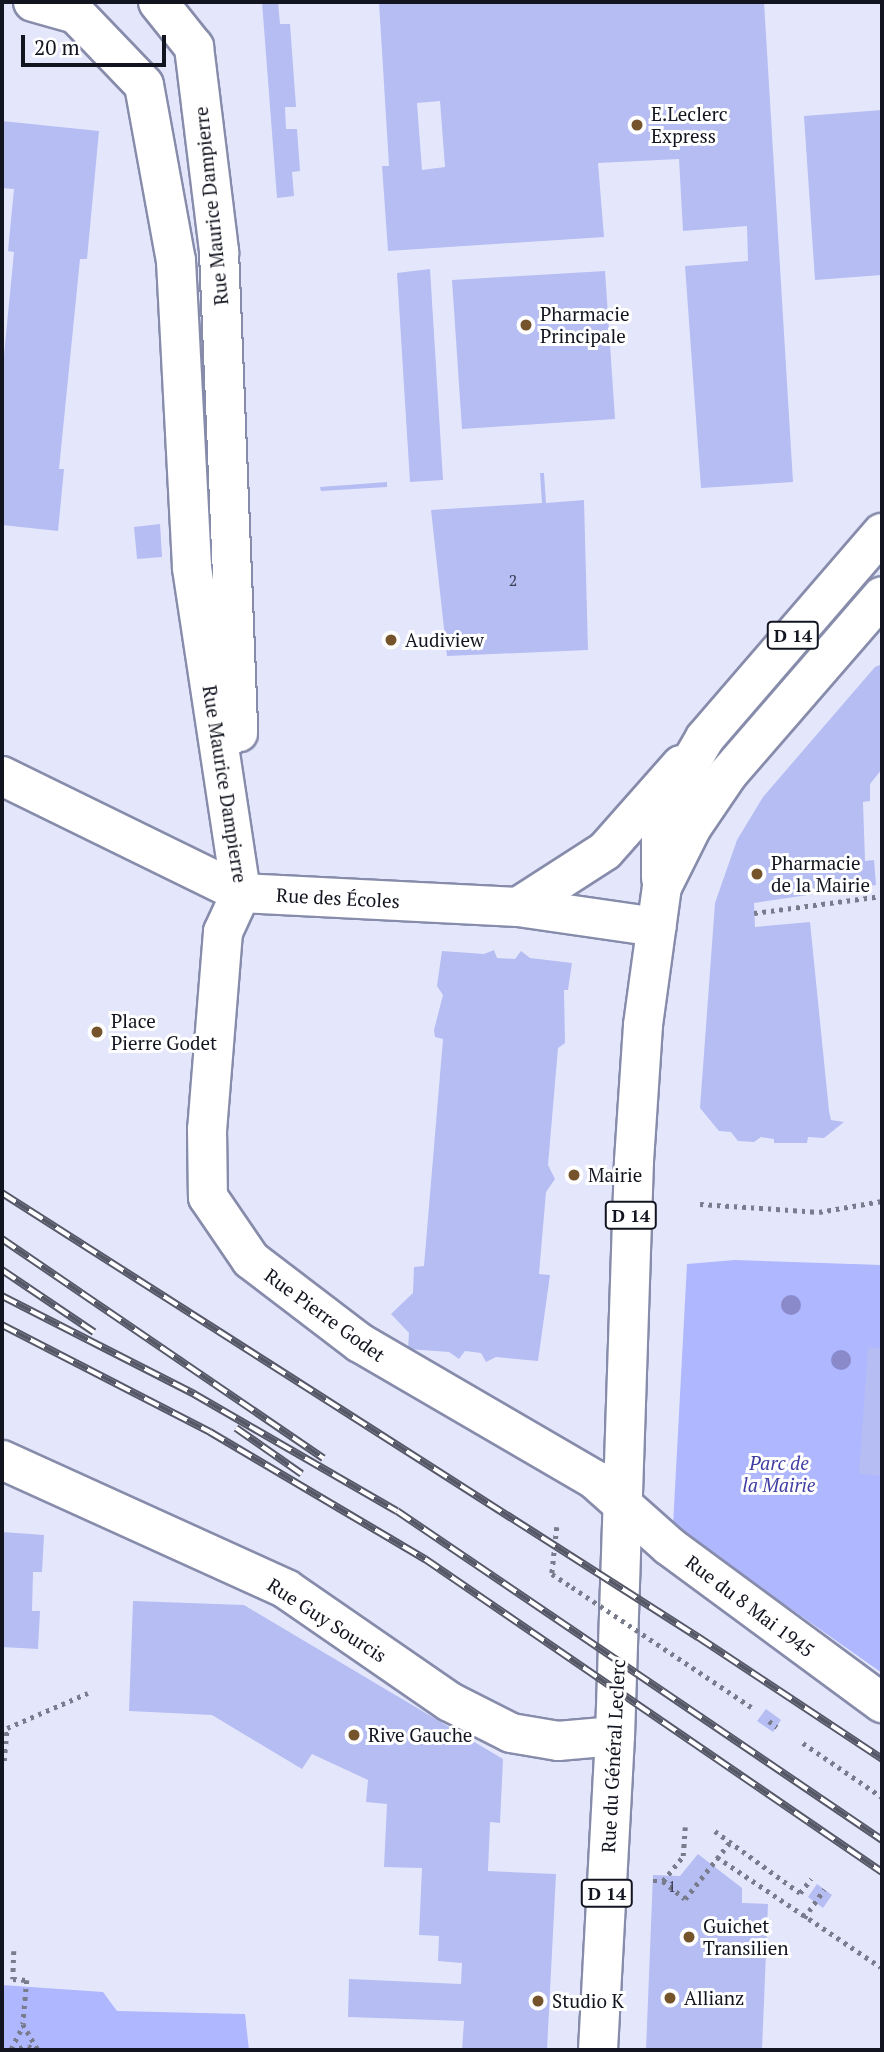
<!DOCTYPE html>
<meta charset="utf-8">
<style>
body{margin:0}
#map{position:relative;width:884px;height:2052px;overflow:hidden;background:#e4e7fc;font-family:"PT Serif",serif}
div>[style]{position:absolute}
.green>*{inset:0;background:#afb7ff}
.building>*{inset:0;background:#b5bdf3}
.path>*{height:4.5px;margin-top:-2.25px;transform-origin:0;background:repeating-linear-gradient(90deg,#797c8c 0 3.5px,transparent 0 8.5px)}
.roads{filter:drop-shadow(2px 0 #878cab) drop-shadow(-2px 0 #878cab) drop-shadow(0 2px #878cab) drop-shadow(0 -2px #878cab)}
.street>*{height:38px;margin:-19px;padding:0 19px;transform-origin:19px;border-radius:19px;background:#fff}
.secondary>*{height:38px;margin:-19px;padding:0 19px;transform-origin:19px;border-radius:19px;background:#fff}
.primary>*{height:38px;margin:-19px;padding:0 19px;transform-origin:19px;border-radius:19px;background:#fff}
.rail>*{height:8px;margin-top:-4px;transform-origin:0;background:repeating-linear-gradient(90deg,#fff 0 16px,#565867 0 32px);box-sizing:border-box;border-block:2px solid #565867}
.path-bridge>*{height:4.5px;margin-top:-2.25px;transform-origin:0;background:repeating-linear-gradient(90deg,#797c8c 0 3.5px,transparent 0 8.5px)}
.trees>*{width:20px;height:20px;margin:-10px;border-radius:50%;background:#8a8acb}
.dots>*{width:19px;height:19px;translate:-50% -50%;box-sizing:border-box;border:4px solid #fff;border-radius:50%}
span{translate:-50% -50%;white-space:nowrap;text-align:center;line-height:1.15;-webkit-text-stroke:6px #fff;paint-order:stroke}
.number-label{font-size:16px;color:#3b3e54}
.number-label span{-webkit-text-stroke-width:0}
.shield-label span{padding:2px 5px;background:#fff;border:2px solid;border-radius:5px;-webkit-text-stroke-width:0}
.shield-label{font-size:18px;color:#12141f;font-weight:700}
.poi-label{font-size:19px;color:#12141f}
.left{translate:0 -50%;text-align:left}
.street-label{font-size:19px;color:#12141f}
.park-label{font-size:19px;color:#403da3;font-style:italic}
.frame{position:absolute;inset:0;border:4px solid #12141f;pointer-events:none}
.scale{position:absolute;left:21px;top:35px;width:145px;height:32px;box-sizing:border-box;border:4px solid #12141f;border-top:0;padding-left:9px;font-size:21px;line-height:24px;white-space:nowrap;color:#12141f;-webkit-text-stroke:5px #fff;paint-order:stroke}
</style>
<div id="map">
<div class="green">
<i style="clip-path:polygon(735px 1260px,882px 1265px,882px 1673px,673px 1526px,687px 1264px)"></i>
<i style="clip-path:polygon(2px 1985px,103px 1992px,117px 2011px,245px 2014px,249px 2050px,2px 2050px)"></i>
</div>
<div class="building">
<i style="clip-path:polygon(262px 2px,278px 2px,280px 24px,290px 24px,296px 107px,285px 107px,286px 129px,297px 129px,300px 171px,292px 172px,294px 196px,277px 198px)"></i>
<i style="clip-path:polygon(evenodd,379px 2px,764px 2px,793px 482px,701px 488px,685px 266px,748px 261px,747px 226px,683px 231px,679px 159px,598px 163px,604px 237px,388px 251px,382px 166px,389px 166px,379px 2px,440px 101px,445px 167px,422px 170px,417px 103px,440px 101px)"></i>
<i style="clip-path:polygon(882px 110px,882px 275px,815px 280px,804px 116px)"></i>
<i style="clip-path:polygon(2px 121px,99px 131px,87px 259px,80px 259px,59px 469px,64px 469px,58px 531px,2px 525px,2px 376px,14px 252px,8px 251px,14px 189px,2px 188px)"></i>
<i style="clip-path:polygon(430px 269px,443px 480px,410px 482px,397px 273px)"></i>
<i style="clip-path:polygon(605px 271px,615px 419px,462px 429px,452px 280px)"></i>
<i style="clip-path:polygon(540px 473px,544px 473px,546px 503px,584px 500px,588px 650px,447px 656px,431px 510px,542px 503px)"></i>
<i style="clip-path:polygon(387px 482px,387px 487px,321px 491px,320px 487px)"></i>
<i style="clip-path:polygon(160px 524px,162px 557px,137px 559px,134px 527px)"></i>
<i style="clip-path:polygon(882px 664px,882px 769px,870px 784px,870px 801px,863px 802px,865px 861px,874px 860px,876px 885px,754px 903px,755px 927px,810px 922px,829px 1111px,831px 1120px,844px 1122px,824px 1138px,808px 1137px,807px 1143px,774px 1143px,774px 1139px,761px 1137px,754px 1142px,738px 1141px,731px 1132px,719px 1131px,700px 1108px,715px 903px,737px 840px,763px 797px,875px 667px)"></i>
<i style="clip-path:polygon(494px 950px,497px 958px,515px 959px,521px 951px,530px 958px,572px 963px,568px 990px,564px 990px,565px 1043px,558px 1048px,548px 1165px,555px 1179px,546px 1192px,539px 1274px,550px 1275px,538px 1361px,496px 1357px,486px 1362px,481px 1353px,465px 1351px,459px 1359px,449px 1352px,408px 1349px,409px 1333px,391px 1314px,413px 1293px,414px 1267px,424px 1266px,443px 1039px,435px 1037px,434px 1030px,443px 995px,437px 986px,442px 951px,484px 954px)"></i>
<i style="clip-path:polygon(868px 1347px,882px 1348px,882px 1476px,859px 1474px)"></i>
<i style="clip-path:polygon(2px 1532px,44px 1535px,42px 1572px,33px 1572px,32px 1611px,40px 1611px,38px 1649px,2px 1647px)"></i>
<i style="clip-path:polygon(133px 1601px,244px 1605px,503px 1759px,500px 1823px,490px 1822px,488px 1871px,556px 1874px,547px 2050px,462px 2050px,464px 2021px,348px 2017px,349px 1979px,461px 1984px,462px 1963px,438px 1961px,439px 1936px,419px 1935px,422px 1868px,384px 1867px,387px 1804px,366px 1802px,368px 1780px,312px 1754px,302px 1769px,212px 1715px,129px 1711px)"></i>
<i style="clip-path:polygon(766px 1709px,781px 1720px,773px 1732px,757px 1721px)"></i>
<i style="clip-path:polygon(698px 1854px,742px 1888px,742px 1903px,768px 1904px,762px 2050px,646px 2050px,653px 1875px,680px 1876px)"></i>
<i style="clip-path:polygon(817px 1884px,832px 1895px,823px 1908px,808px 1897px)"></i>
</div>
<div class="path">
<i style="left:754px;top:913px;width:129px;rotate:-7.6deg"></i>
<i style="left:700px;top:1204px;width:119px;rotate:3.8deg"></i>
<i style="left:819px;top:1212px;width:64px;rotate:-9.9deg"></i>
<i style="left:557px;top:1527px;width:47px;rotate:96.1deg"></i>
<i style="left:552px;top:1574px;width:24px;rotate:33deg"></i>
<i style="left:769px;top:1721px;width:10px;rotate:37deg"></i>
<i style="left:803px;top:1743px;width:96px;rotate:34.4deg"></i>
<i style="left:4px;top:1761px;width:33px;rotate:-85deg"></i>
<i style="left:7px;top:1728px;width:88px;rotate:-23.4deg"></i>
<i style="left:715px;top:1831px;width:105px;rotate:36.1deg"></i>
<i style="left:800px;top:1893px;width:18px;rotate:-52deg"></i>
<i style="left:717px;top:1857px;width:197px;rotate:33.9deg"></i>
<i style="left:653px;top:1881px;width:10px"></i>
<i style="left:663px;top:1881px;width:28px;rotate:39deg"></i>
<i style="left:685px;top:1899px;width:73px;rotate:-51.7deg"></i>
<i style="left:663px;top:1881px;width:32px;rotate:-51deg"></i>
<i style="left:683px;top:1856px;width:29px;rotate:-86deg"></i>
<i style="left:804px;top:1918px;width:35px;rotate:-55deg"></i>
<i style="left:14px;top:1951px;width:28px;rotate:92deg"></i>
<i style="left:13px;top:1979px;width:14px;rotate:4deg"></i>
<i style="left:27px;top:1980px;width:44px;rotate:95.2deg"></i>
<i style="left:23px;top:2024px;width:30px;rotate:60deg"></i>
<i style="left:11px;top:2049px;width:27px;rotate:-63deg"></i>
<i style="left:11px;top:2050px;width:17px;rotate:-13deg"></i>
<i style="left:28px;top:2046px;width:8px;rotate:30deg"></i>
</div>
<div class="roads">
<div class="street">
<i style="left:2px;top:776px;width:266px;rotate:26.1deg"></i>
<i style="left:241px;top:893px;width:43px;rotate:114.8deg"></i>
<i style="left:223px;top:932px;width:198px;rotate:94.6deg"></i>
<i style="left:207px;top:1129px;width:68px;rotate:89.2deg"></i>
<i style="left:208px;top:1197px;width:76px;rotate:55.7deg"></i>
<i style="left:251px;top:1260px;width:137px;rotate:37.3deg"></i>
<i style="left:360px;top:1343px;width:272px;rotate:30.2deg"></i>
<i style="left:595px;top:1480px;width:99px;rotate:41.7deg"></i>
<i style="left:669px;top:1546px;width:265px;rotate:36.4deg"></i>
<i style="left:2px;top:1460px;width:312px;rotate:24.4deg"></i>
<i style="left:286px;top:1589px;width:199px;rotate:34.6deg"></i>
<i style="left:450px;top:1702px;width:68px;rotate:26.9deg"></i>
<i style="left:511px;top:1733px;width:48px;rotate:9.7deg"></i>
<i style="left:558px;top:1741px;width:57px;rotate:-5deg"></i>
</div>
<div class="secondary">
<i style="left:33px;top:2px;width:45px;rotate:15.6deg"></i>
<i style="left:76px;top:14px;width:98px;rotate:46.2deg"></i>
<i style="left:144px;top:85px;width:179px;rotate:79.7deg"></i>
<i style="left:176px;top:261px;width:307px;rotate:87deg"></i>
<i style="left:192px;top:568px;width:329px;rotate:81.4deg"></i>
<i style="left:158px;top:2px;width:58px;rotate:51.3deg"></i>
<i style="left:194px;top:47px;width:207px;rotate:83deg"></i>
<i style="left:219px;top:252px;width:481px;rotate:87.7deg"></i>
<i style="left:241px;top:893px;width:277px;rotate:2.9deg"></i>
<i style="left:518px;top:907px;width:140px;rotate:8.2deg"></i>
<i style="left:518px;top:907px;width:103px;rotate:-32.8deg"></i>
<i style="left:605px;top:851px;width:115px;rotate:-48.5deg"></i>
</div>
<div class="primary">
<i style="left:661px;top:878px;width:54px;rotate:-90deg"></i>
<i style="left:661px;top:824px;width:28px;rotate:-71deg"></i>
<i style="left:670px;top:798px;width:69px;rotate:-59.7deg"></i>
<i style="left:705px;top:738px;width:271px;rotate:-49.2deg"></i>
<i style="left:598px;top:2050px;width:314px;rotate:-86.9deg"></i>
<i style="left:615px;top:1736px;width:575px;rotate:-88.11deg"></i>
<i style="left:634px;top:1161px;width:136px;rotate:-86.2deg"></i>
<i style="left:643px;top:1025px;width:139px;rotate:-82.2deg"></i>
<i style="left:662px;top:887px;width:67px;rotate:-63.4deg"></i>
<i style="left:692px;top:827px;width:64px;rotate:-55.8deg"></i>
<i style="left:728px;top:774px;width:235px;rotate:-49.1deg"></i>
</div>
</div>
<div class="rail">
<i style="left:2px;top:1193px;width:826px;rotate:32.54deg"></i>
<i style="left:698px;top:1637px;width:221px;rotate:33.5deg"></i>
<i style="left:2px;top:1239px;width:389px;rotate:34.3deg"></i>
<i style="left:2px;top:1270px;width:111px;rotate:34deg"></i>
<i style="left:2px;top:1296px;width:216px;rotate:27deg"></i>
<i style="left:194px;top:1394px;width:234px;rotate:30deg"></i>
<i style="left:397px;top:1511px;width:586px;rotate:34.15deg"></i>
<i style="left:2px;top:1325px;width:234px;rotate:27.2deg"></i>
<i style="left:210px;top:1432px;width:250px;rotate:30.6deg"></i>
<i style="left:425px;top:1559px;width:554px;rotate:34.41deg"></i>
<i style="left:236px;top:1428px;width:80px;rotate:34.9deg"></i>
</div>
<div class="path-bridge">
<i style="left:572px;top:1587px;width:216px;rotate:33.8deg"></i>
</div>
<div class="trees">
<i style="left:791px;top:1305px"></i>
<i style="left:841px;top:1360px"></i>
</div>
<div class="dots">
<i style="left:637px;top:125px;background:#75532b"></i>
<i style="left:526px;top:325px;background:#75532b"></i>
<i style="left:391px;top:640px;background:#75532b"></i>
<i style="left:757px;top:874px;background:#75532b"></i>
<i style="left:97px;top:1032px;background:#75532b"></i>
<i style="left:574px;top:1175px;background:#75532b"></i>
<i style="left:354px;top:1735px;background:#75532b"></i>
<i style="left:689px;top:1937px;background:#75532b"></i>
<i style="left:670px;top:1998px;background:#75532b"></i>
<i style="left:538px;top:2001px;background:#75532b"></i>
</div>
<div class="number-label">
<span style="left:513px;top:580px">2</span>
<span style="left:672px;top:1886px">1</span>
</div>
<div class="shield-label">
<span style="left:793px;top:635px">D 14</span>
<span style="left:631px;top:1215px">D 14</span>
<span style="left:607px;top:1893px">D 14</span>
</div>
<div class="poi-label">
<span class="left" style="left:651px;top:125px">E.Leclerc<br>Express</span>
<span class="left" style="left:540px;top:325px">Pharmacie<br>Principale</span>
<span class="left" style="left:405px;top:640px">Audiview</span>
<span class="left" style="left:771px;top:874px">Pharmacie<br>de la Mairie</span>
<span class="left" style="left:111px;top:1032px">Place<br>Pierre Godet</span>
<span class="left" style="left:588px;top:1175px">Mairie</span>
<span class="left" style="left:368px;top:1735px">Rive Gauche</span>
<span class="left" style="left:703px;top:1937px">Guichet<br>Transilien</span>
<span class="left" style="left:684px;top:1998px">Allianz</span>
<span class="left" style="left:552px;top:2001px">Studio K</span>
</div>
<div class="street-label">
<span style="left:211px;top:206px;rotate:-96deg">Rue Maurice Dampierre</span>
<span style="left:225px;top:784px;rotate:81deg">Rue Maurice Dampierre</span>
<span style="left:338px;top:898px;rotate:3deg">Rue des Écoles</span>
<span style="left:325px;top:1315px;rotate:36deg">Rue Pierre Godet</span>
<span style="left:750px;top:1606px;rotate:37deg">Rue du 8 Mai 1945</span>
<span style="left:327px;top:1620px;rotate:33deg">Rue Guy Sourcis</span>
<span style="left:613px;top:1756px;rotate:-87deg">Rue du Général Leclerc</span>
</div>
<div class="park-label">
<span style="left:779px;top:1474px">Parc de<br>la Mairie</span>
</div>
<div class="frame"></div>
<div class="scale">20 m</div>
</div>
